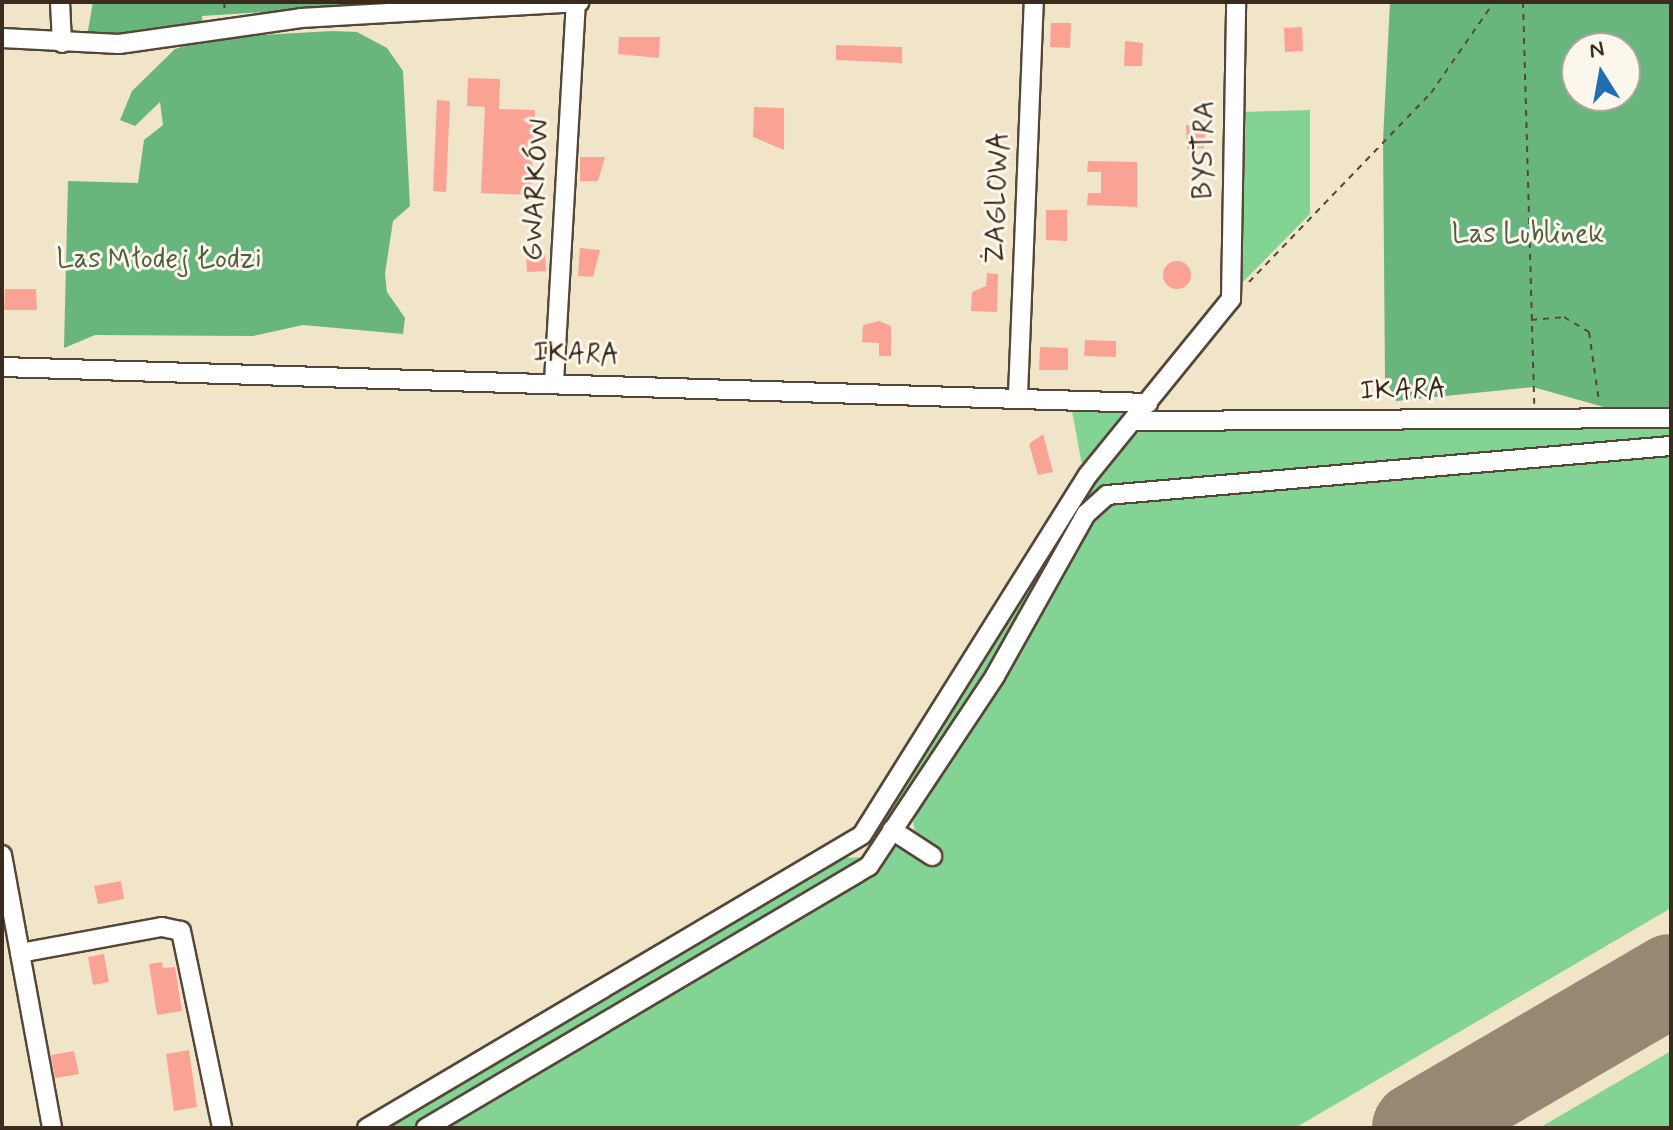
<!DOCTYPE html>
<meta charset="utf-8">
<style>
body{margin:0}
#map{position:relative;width:1673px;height:1130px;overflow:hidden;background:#f0e5c8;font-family:Mynerve,sans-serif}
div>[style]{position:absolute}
.green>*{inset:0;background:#82d394}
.forest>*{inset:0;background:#69b57e}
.runway>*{height:92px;margin:-46px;padding:0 46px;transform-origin:46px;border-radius:46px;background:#968873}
.building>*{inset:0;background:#faa395}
.round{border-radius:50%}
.path>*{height:2px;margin-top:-1px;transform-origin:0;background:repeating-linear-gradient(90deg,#564638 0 6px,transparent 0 12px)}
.roads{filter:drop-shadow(2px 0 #564638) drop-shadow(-2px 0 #564638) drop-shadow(0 2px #564638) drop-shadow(0 -2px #564638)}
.minor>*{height:18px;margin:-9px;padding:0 9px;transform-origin:9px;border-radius:9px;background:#fff}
span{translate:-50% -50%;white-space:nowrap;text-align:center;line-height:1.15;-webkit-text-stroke:6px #fbf7ec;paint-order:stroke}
.street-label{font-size:28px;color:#3b2a1e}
.park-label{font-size:28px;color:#505d41}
.frame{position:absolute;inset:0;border:4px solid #3b2a1e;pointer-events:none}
.north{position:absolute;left:1561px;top:32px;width:80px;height:80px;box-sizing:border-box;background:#fbf7ec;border:2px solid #aea59a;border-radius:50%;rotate:349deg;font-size:22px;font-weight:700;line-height:32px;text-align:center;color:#3b2a1e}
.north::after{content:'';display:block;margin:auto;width:28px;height:36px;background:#1f6fb2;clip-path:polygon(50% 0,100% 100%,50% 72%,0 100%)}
</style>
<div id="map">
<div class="green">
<i style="clip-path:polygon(1310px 110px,1310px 214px,1235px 290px,1239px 112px)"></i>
<i style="clip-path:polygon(1071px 403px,1135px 407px,1083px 470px,1072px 411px)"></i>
<i style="clip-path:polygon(1671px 423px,1671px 439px,1113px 487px,1080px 513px,985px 679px,893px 822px,878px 826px,1090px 480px,1140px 431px)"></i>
<i style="clip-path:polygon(1604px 454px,1623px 460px,1671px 455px,1671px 908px,1295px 1128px,432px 1128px,890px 847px,907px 847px,916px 837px,913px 822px,932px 773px,1067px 551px,1107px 502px,1359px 483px)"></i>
<i style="clip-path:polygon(870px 857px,416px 1128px,379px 1128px,840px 858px)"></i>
<i style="clip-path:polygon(1671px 1051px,1671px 1128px,1539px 1128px)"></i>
</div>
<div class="forest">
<i style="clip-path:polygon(93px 2px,422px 2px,202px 16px,203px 29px,121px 37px,87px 36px)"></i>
<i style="clip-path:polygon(evenodd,1390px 2px,1671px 2px,1671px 407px,1618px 411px,1533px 387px,1396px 401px,1385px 378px,1383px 140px,1390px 2px,1577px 48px,1625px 48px,1625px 96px,1577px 96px,1577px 48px)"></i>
<i style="clip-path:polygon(332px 31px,357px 32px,387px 48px,403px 71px,410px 206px,393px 221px,385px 274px,387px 292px,405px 318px,403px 334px,303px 325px,253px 336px,95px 335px,64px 348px,68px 181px,138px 183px,144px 140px,163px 125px,160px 102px,135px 126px,120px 120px,132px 91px,175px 49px,212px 38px)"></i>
</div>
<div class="runway">
<i style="left:1418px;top:1128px;width:293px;rotate:-30.3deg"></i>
</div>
<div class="building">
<i style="clip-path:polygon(1051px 23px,1071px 23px,1070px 48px,1050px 47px)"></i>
<i style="clip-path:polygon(1302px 27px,1303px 51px,1285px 52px,1284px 28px)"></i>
<i style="clip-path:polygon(619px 37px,660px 37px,659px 58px,618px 54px)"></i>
<i style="clip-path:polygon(1125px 41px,1143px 43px,1142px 66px,1124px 66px)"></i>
<i style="clip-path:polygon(836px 45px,902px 47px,902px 63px,836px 60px)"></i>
<i style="clip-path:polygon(468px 78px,500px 79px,499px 109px,535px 110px,531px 195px,481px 193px,485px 107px,467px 106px)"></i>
<i style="clip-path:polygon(437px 100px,450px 101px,446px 192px,433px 191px)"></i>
<i style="clip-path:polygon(754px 107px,784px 108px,784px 150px,753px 137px)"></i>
<i style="clip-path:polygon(1186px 125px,1206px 125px,1204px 148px,1187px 149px)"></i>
<i style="clip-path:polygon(580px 157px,605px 157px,598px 181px,580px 181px)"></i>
<i style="clip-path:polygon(1088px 161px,1137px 162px,1137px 207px,1087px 205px,1088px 193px,1101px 193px,1101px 172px,1087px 172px)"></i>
<i style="clip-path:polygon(1046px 210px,1067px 210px,1067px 241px,1046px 240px)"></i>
<i style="clip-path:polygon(580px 248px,600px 250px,593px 277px,578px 276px)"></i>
<i style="clip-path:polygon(545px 254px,546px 271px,527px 272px,526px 255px)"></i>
<i class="round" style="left:1163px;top:261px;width:28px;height:28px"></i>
<i style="clip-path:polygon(987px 273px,998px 274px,997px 312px,971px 311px,972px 292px,986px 286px)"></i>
<i style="clip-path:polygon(5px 289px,36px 289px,37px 310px,4px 310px)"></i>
<i style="clip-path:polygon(879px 321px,891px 326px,891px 356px,879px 356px,879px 343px,862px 342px,863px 325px)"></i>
<i style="clip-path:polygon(1085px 340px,1116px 341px,1116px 357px,1084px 356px)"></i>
<i style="clip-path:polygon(1040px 347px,1068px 348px,1068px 370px,1039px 370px)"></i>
<i style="clip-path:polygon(1043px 434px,1053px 472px,1038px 475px,1029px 444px)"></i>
<i style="clip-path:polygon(121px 881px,124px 899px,98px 904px,94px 886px)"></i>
<i style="clip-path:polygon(104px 954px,109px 982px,93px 985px,88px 957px)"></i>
<i style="clip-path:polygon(162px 962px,163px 968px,175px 967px,182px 1011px,157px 1015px,149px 964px)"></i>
<i style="clip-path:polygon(189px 1050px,197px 1107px,174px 1111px,166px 1054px)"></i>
<i style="clip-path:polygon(74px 1051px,79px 1074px,55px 1078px,51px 1055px)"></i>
</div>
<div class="path">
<i style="left:224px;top:2px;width:9px;rotate:84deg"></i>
<i style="left:1523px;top:2px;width:402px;rotate:88.4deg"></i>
<i style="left:1249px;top:282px;width:262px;rotate:-46.1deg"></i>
<i style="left:1431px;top:93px;width:111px;rotate:-55.3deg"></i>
<i style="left:1531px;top:320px;width:33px;rotate:-5deg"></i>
<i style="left:1564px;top:317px;width:29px;rotate:31deg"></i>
<i style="left:1589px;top:332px;width:70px;rotate:81.8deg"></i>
</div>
<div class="roads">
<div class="minor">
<i style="left:60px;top:2px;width:41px;rotate:87.2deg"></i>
<i style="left:2px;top:38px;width:117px;rotate:2.9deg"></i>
<i style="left:119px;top:44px;width:184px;rotate:-8.1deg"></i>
<i style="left:301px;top:18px;width:279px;rotate:-3.3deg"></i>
<i style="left:2px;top:367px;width:1147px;rotate:1.8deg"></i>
<i style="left:554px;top:382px;width:381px;rotate:-86.7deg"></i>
<i style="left:1018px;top:395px;width:393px;rotate:-87.7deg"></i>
<i style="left:1135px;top:421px;width:536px;rotate:-0.32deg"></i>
<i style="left:892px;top:830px;width:48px;rotate:33deg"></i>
<i style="left:2px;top:855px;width:278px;rotate:79.6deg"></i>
<i style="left:20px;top:953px;width:144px;rotate:-10.4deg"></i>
<i style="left:162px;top:927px;width:19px;rotate:12deg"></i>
<i style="left:181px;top:931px;width:201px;rotate:78.2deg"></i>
<i style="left:367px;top:1128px;width:575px;rotate:-30.62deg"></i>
<i style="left:862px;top:835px;width:425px;rotate:-57.9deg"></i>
<i style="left:1088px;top:475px;width:227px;rotate:-50.9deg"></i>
<i style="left:1231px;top:299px;width:297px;rotate:-89deg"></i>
<i style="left:426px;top:1128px;width:515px;rotate:-30.6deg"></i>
<i style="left:869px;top:866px;width:228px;rotate:-56.4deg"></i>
<i style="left:995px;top:676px;width:186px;rotate:-60.7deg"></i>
<i style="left:1086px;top:514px;width:28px;rotate:-42deg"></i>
<i style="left:1107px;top:495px;width:566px;rotate:-4.97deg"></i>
</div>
</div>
<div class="street-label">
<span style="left:1205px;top:150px;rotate:-89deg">BYSTRA</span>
<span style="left:537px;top:190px;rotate:-87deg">GWARKÓW</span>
<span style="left:998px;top:198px;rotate:-88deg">ŻAGLOWA</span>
<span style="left:576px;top:355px;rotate:2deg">IKARA</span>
<span style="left:1403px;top:391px;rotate:-1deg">IKARA</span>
</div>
<div class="park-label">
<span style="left:1528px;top:235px">Las Lublinek</span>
<span style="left:159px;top:260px">Las Młodej Łodzi</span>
</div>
<div class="frame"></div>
<div class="north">N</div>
</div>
